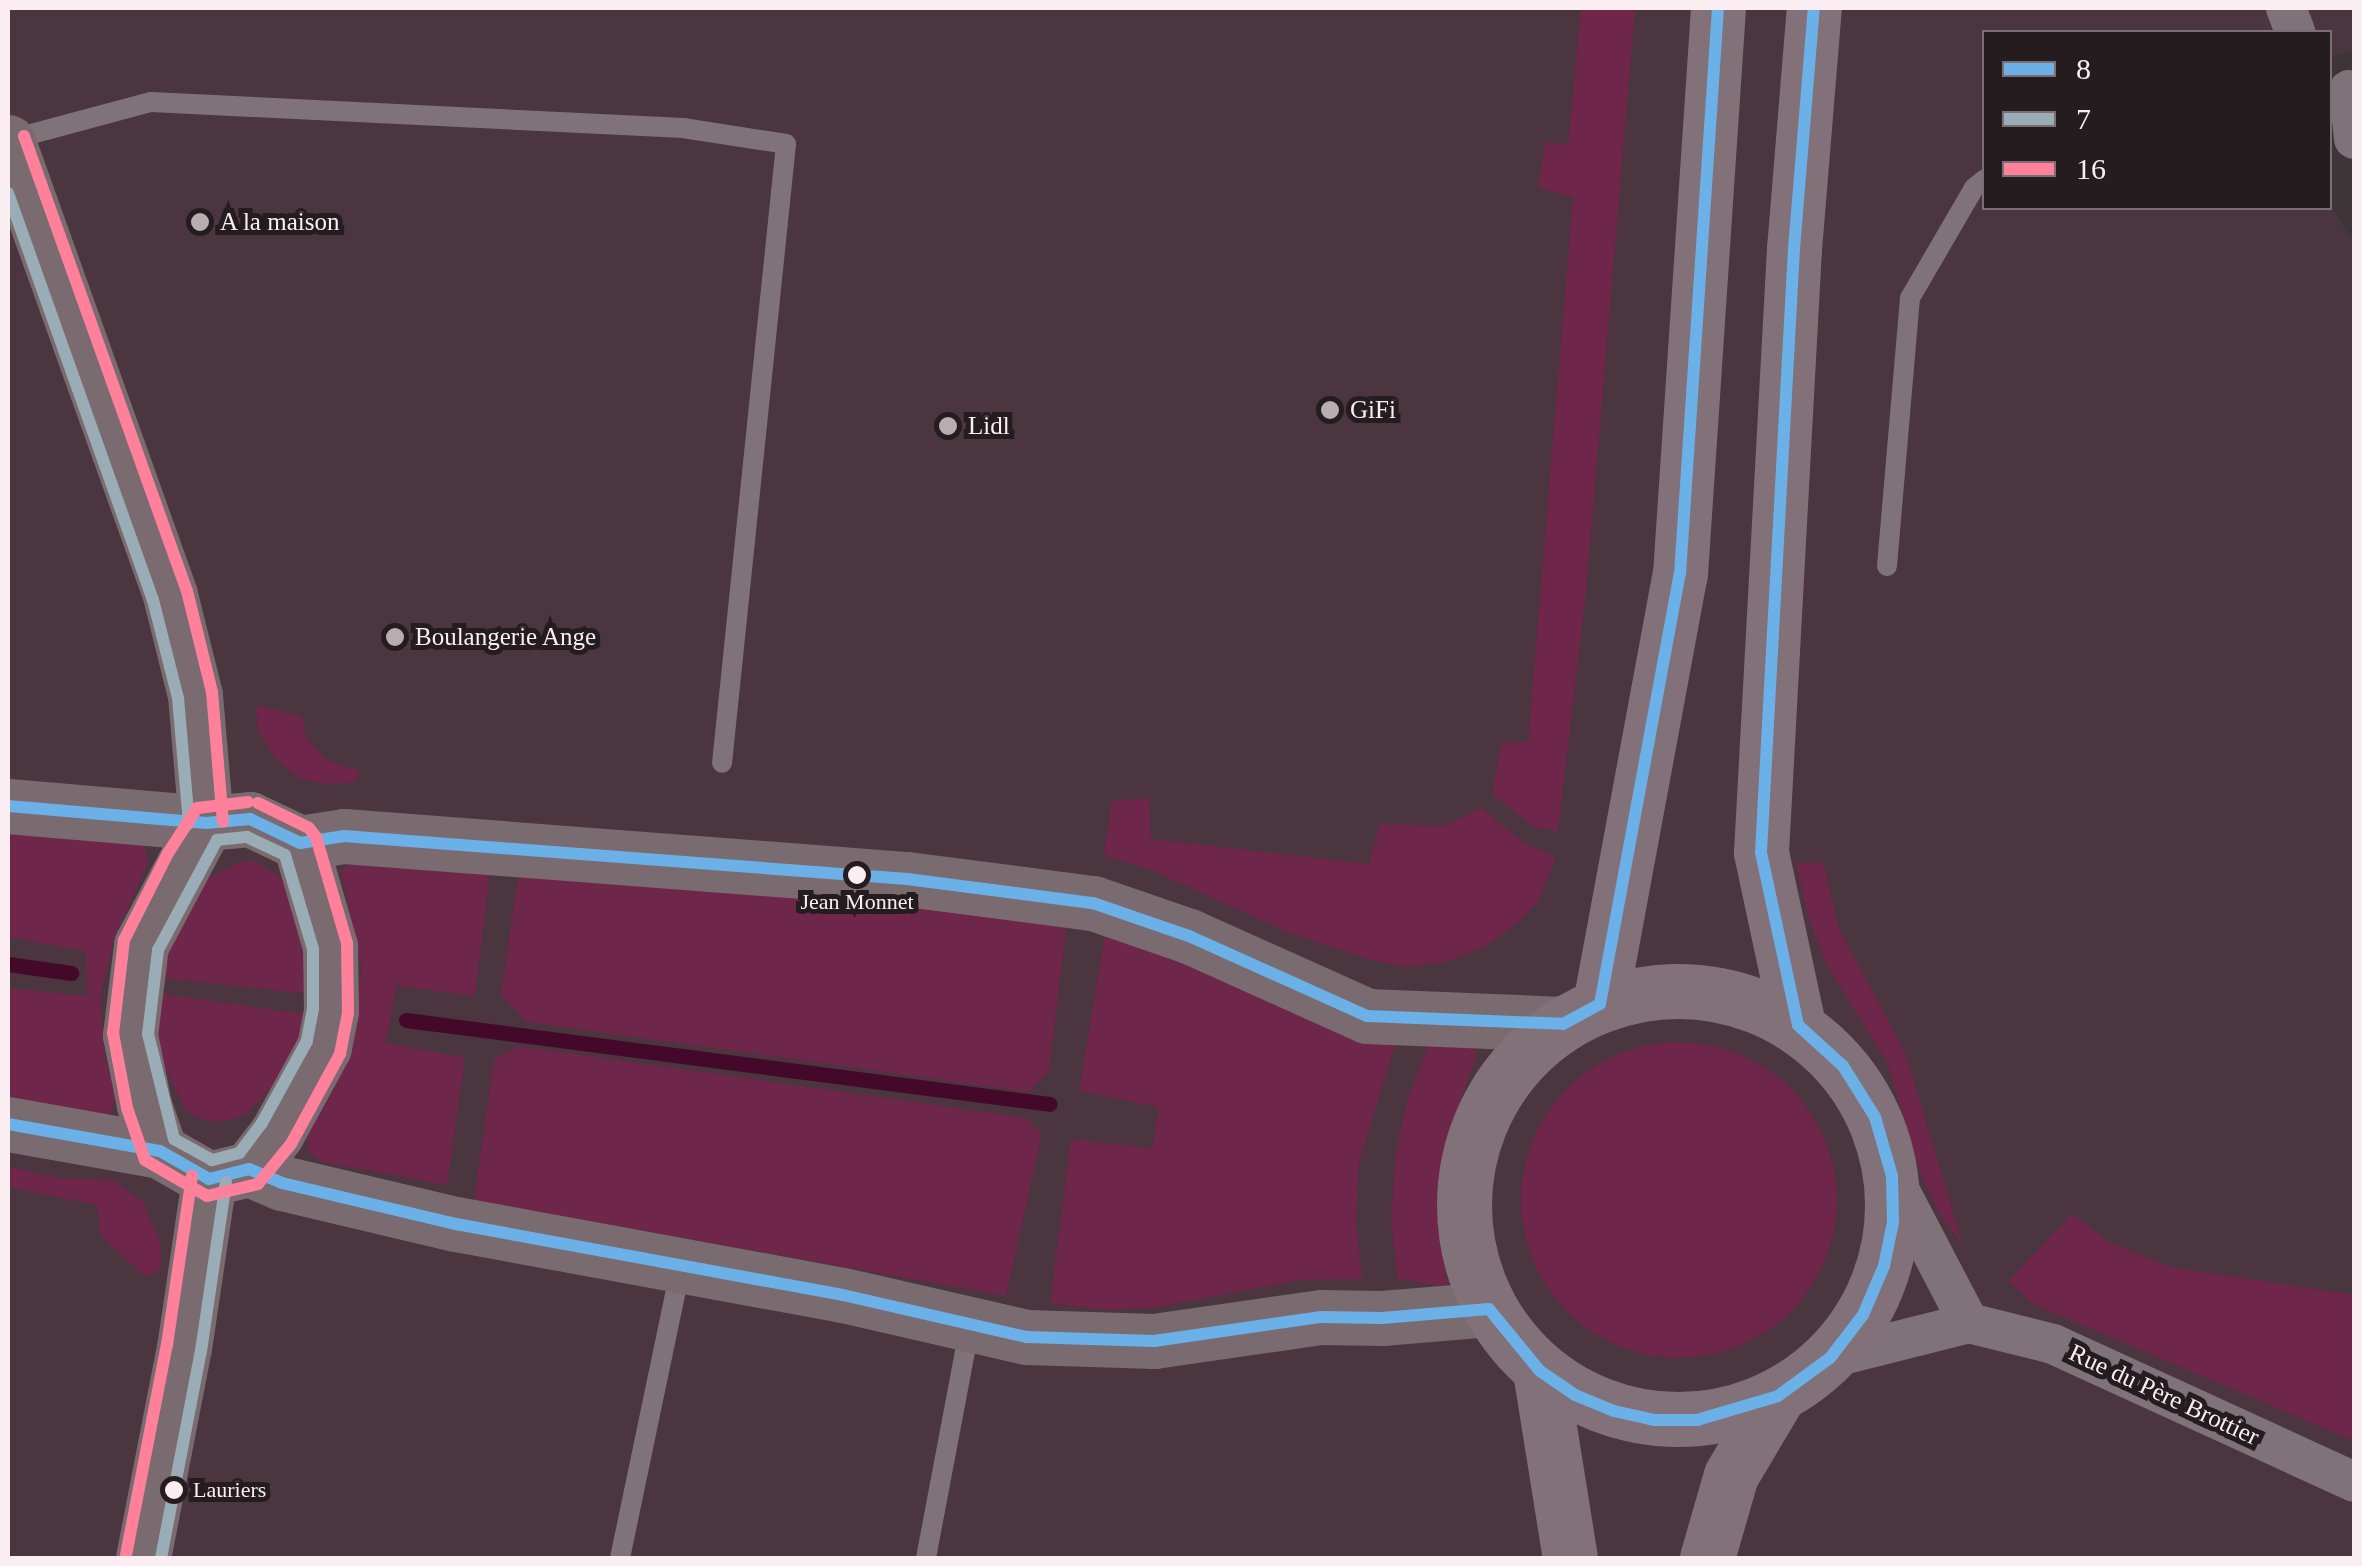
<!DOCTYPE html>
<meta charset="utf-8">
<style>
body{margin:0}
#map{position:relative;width:2362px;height:1566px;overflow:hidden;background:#3e3539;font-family:"Times New Roman",serif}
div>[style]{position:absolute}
.built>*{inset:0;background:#4b353e}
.green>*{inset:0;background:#6e264a}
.round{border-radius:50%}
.stream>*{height:15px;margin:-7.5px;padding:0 7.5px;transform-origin:7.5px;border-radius:7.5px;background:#44092a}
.lane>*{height:20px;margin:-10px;padding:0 10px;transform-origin:10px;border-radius:10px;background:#7f7278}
.street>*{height:40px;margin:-20px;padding:0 20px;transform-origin:20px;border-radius:20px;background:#7f7278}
.secondary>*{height:55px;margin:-27.5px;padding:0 27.5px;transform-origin:27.5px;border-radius:27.5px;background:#7a6b70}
.primary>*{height:55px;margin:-27.5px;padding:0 27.5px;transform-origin:27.5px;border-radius:27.5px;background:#827179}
.primary>.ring{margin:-27.5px;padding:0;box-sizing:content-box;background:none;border:55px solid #827179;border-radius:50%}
.bus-1>*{height:12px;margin:-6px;padding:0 6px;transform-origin:6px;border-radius:6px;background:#6bb0e6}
.bus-2>*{height:12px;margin:-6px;padding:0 6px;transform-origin:6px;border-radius:6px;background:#9aacb6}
.bus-3>*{height:12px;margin:-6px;padding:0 6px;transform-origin:6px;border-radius:6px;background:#ff809a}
.dots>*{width:28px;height:28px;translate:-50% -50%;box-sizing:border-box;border:5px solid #241c1f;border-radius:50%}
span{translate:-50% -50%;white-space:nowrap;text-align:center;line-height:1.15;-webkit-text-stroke:10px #241c1f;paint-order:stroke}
.bus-label{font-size:22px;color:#faeef2}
.left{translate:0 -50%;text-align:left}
.poi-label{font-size:25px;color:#faeef2}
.street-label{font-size:25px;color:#faeef2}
.frame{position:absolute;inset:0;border:10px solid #faeef2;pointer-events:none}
.legend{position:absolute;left:1982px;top:30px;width:350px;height:180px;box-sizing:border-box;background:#241c1f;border:2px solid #7a7073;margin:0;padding:12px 18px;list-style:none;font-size:30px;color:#faeef2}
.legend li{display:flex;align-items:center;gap:20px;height:50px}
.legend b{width:50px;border:2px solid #7a7073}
</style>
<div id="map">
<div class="built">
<i style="clip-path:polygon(8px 8px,2354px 8px,2354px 51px,2330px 56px,2330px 32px,1984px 32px,1984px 208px,2330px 205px,2354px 242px,2354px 1558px,8px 1558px)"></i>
</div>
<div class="green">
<i style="clip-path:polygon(1581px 8px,1635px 8px,1586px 593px,1558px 831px,1536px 828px,1492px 795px,1501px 743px,1528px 742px,1573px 197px,1538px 188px,1545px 142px,1568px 145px)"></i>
<i style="clip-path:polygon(256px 705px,302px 716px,306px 737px,327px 760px,360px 771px,355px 782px,325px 784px,300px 779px,278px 762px,258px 731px)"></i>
<i style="clip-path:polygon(1149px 798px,1151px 839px,1369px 864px,1380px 824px,1445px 826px,1481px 808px,1523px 842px,1556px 857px,1537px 903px,1519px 922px,1486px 946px,1446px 962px,1406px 967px,1371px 960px,1289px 933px,1154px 871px,1104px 855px,1112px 801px)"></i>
<i style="clip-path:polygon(8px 827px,144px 843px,148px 863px,115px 936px,100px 995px,105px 1057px,116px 1101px,107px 1117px,8px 1097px,8px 988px,87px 996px,86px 951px,8px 937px)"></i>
<i style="clip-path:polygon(361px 856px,491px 865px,475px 996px,396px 986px,386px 1043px,465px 1058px,447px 1185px,322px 1162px,309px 1152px,306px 1135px,354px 1025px,362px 969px,341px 871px)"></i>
<i style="clip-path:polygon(242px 861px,256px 861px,281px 878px,297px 909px,309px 994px,153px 977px,205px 880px)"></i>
<i style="clip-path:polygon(1796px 862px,1823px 863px,1840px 931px,1905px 1052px,1963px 1246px,1938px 1211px,1919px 1169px,1887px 1062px,1825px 962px,1808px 916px)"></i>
<i style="clip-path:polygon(519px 871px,1067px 922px,1049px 1071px,1029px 1092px,527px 1022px,501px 995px)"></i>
<i style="clip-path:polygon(1105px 933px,1396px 1042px,1359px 1163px,1356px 1220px,1362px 1279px,1301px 1280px,1152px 1308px,1103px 1310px,1050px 1303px,1071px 1139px,1153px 1148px,1158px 1107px,1079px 1091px)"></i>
<i style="clip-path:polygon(156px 993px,304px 1014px,296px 1047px,282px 1074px,247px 1114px,222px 1122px,200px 1119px,186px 1111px,156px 1050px)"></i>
<i style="clip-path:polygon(1430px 1042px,1474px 1045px,1476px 1057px,1447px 1138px,1438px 1186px,1447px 1287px,1398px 1279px,1391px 1220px,1396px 1152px,1407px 1100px)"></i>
<i class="round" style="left:1521px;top:1042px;width:316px;height:316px"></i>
<i style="clip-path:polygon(519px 1046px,1026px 1118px,1042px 1134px,1006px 1296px,474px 1200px,494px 1059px)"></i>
<i style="clip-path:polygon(8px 1167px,62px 1178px,114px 1180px,143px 1202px,159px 1239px,162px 1268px,146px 1277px,101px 1236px,97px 1205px,8px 1187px)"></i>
<i style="clip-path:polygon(2072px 1214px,2111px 1243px,2170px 1267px,2354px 1295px,2354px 1441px,2033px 1304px,2008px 1281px)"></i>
</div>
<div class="stream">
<i style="left:8px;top:964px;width:64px;rotate:8.1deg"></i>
<i style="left:406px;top:1020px;width:649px;rotate:7.43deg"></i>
</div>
<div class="lane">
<i style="left:9px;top:140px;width:147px;rotate:-15deg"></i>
<i style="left:151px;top:102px;width:533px;rotate:2.8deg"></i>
<i style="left:683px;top:128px;width:104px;rotate:8.8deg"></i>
<i style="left:786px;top:144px;width:622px;rotate:95.9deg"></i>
<i style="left:1887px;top:566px;width:269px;rotate:-85.1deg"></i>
<i style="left:1910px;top:298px;width:127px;rotate:-59.8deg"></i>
<i style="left:1974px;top:188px;width:13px;rotate:-39deg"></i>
<i style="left:620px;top:1558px;width:298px;rotate:-78.2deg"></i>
<i style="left:926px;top:1558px;width:237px;rotate:-79.3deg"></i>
</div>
<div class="street">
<i style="left:2286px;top:8px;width:26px;rotate:69deg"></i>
<i style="left:2349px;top:90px;width:49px;rotate:84.2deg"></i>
<i style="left:1892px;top:1176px;width:166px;rotate:62.4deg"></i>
<i style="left:1830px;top:1358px;width:143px;rotate:-14.1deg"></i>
<i style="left:1969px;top:1323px;width:87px;rotate:14deg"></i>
<i style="left:2053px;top:1344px;width:331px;rotate:24.6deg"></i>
</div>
<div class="secondary">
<i style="left:8px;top:142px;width:481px;rotate:70.3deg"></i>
<i style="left:170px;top:595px;width:103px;rotate:76deg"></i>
<i style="left:195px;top:695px;width:128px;rotate:85.1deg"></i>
<i style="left:8px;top:806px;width:199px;rotate:4.9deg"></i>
<i style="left:206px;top:823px;width:44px;rotate:-5.2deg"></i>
<i style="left:250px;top:819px;width:55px;rotate:25.6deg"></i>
<i style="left:300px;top:843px;width:107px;rotate:73.8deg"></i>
<i style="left:330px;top:946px;width:65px;rotate:89.1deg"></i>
<i style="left:331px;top:1011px;width:37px;rotate:101deg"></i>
<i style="left:324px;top:1047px;width:98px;rotate:118.7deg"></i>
<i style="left:277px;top:1133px;width:46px;rotate:127.9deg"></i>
<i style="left:249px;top:1169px;width:41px;rotate:166deg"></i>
<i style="left:209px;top:1179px;width:56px;rotate:-150.3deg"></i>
<i style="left:160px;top:1151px;width:49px;rotate:-109.2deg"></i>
<i style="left:144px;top:1105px;width:71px;rotate:-101.3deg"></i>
<i style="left:130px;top:1035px;width:91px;rotate:-83deg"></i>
<i style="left:141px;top:945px;width:138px;rotate:-62deg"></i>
<i style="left:300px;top:843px;width:45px;rotate:-9deg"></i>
<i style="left:344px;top:836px;width:565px;rotate:4.37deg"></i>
<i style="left:907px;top:879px;width:188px;rotate:7.4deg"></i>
<i style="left:1093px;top:903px;width:102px;rotate:19deg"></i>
<i style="left:1189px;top:936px;width:195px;rotate:24.2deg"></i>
<i style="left:1367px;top:1016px;width:196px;rotate:2.3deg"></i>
<i style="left:8px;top:1124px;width:154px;rotate:10.1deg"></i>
<i style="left:249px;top:1169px;width:36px;rotate:23deg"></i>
<i style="left:282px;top:1183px;width:179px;rotate:13.3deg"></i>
<i style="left:456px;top:1224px;width:393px;rotate:10.4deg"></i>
<i style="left:843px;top:1295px;width:189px;rotate:12.9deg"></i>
<i style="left:1027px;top:1337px;width:127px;rotate:1.8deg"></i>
<i style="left:1154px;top:1341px;width:169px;rotate:-8.2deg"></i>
<i style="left:1321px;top:1317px;width:61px;rotate:0.9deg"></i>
<i style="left:1382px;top:1318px;width:107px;rotate:-4.8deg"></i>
<i style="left:143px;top:1558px;width:214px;rotate:-79deg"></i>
<i style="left:184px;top:1348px;width:171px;rotate:-81.6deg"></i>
</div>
<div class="primary">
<i class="ring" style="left:1464px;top:991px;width:373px;height:373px"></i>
<i style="left:1600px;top:1004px;width:437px;rotate:-79.5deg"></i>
<i style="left:1680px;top:574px;width:567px;rotate:-86.16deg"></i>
<i style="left:1798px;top:1025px;width:177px;rotate:-102.1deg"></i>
<i style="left:1761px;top:852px;width:604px;rotate:-86.87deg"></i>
<i style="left:1794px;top:249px;width:242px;rotate:-85.3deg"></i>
<i style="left:1540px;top:1371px;width:189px;rotate:80.9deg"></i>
<i style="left:1707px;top:1558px;width:86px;rotate:-73.9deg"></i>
<i style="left:1731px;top:1475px;width:92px;rotate:-59.3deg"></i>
</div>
<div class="bus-1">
<i style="left:8px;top:806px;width:199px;rotate:4.9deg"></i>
<i style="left:206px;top:823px;width:44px;rotate:-5.2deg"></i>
<i style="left:250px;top:819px;width:55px;rotate:25.6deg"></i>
<i style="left:300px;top:843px;width:45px;rotate:-9deg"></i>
<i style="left:344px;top:836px;width:565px;rotate:4.37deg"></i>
<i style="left:907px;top:879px;width:188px;rotate:7.4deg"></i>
<i style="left:1093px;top:903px;width:102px;rotate:19deg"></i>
<i style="left:1189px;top:936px;width:195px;rotate:24.2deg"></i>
<i style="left:1367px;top:1016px;width:196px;rotate:2.3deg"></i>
<i style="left:1563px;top:1024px;width:42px;rotate:-28.4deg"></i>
<i style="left:1600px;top:1004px;width:437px;rotate:-79.5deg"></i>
<i style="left:1680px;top:574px;width:567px;rotate:-86.16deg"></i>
<i style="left:8px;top:1124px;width:154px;rotate:10.1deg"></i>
<i style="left:160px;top:1151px;width:56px;rotate:29.7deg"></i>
<i style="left:209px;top:1179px;width:41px;rotate:-14deg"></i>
<i style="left:249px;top:1169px;width:36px;rotate:23deg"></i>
<i style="left:282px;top:1183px;width:179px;rotate:13.3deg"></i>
<i style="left:456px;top:1224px;width:393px;rotate:10.4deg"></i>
<i style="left:843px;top:1295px;width:189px;rotate:12.9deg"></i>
<i style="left:1027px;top:1337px;width:127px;rotate:1.8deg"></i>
<i style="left:1154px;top:1341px;width:169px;rotate:-8.2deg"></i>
<i style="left:1321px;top:1317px;width:61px;rotate:0.9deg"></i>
<i style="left:1382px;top:1318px;width:107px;rotate:-4.8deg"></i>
<i style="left:1489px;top:1309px;width:80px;rotate:50.6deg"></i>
<i style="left:1540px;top:1371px;width:42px;rotate:34.4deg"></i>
<i style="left:1575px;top:1395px;width:42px;rotate:22.3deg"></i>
<i style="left:1614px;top:1411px;width:42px;rotate:12.4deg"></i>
<i style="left:1655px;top:1420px;width:42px"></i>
<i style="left:1697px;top:1420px;width:84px;rotate:-16.5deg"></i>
<i style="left:1778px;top:1396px;width:64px;rotate:-36.2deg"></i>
<i style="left:1830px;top:1358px;width:54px;rotate:-52.5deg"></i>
<i style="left:1863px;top:1315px;width:53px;rotate:-66.8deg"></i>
<i style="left:1884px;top:1266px;width:45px;rotate:-78.4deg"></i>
<i style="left:1893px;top:1222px;width:46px;rotate:-91.2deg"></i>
<i style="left:1892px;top:1176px;width:61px;rotate:-106.1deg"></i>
<i style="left:1875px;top:1117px;width:60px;rotate:-122.1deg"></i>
<i style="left:1843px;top:1066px;width:61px;rotate:-137.7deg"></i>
<i style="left:1798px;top:1025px;width:177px;rotate:-102.1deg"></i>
<i style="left:1761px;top:852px;width:604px;rotate:-86.87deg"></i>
<i style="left:1794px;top:249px;width:242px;rotate:-85.3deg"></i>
</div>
<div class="bus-2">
<i style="left:8px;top:193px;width:432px;rotate:70.4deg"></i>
<i style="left:153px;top:600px;width:101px;rotate:75.7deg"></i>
<i style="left:178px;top:698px;width:126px;rotate:85deg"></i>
<i style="left:247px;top:837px;width:42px;rotate:25.3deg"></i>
<i style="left:285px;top:855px;width:98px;rotate:73.4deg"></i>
<i style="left:313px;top:949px;width:60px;rotate:90deg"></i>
<i style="left:313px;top:1009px;width:33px;rotate:101deg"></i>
<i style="left:307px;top:1041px;width:94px;rotate:118.8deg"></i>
<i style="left:262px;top:1123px;width:38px;rotate:127deg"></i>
<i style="left:239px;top:1153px;width:28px;rotate:165deg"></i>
<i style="left:212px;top:1160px;width:43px;rotate:-151.1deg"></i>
<i style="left:174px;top:1139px;width:108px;rotate:-103.9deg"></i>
<i style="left:148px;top:1034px;width:85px;rotate:-83.2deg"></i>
<i style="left:158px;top:950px;width:125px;rotate:-61.8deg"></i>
<i style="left:217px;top:840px;width:30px;rotate:-6deg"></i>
<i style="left:161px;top:1558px;width:211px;rotate:-79.1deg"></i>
<i style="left:201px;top:1351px;width:171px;rotate:-81.6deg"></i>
</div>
<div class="bus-3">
<i style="left:24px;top:136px;width:483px;rotate:70.3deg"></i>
<i style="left:187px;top:591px;width:104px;rotate:76.1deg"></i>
<i style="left:212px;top:692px;width:130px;rotate:85.2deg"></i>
<i style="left:248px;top:802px;width:51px;rotate:173.3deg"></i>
<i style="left:197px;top:808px;width:54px;rotate:122.8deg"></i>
<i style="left:168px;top:853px;width:97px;rotate:116.8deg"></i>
<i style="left:124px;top:940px;width:94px;rotate:96.7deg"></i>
<i style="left:113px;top:1033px;width:76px;rotate:79.4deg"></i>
<i style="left:127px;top:1108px;width:55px;rotate:70.9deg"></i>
<i style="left:145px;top:1160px;width:72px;rotate:30.1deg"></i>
<i style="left:207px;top:1196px;width:52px;rotate:-13.2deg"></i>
<i style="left:258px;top:1184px;width:52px;rotate:-50.5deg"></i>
<i style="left:291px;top:1144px;width:102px;rotate:-61.4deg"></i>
<i style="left:340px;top:1054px;width:42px;rotate:-79deg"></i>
<i style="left:348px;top:1013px;width:70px;rotate:-90.8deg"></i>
<i style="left:347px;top:943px;width:110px;rotate:-106.3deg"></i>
<i style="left:316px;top:837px;width:11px;rotate:-128deg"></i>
<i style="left:309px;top:828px;width:57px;rotate:-153.9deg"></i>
<i style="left:126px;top:1555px;width:214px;rotate:-79deg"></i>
<i style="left:167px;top:1345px;width:171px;rotate:-81.6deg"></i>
</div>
<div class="dots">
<i style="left:200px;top:222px;background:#b8adb1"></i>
<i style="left:1330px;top:410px;background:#b8adb1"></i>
<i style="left:948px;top:426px;background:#b8adb1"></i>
<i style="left:395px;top:637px;background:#b8adb1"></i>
<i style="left:857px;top:875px;background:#faeef2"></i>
<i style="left:174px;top:1490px;background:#faeef2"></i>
</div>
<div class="bus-label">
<span style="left:857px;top:902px">Jean Monnet</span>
<span class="left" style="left:193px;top:1490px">Lauriers</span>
</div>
<div class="poi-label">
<span class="left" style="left:220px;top:222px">A la maison</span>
<span class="left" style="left:1350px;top:410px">GiFi</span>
<span class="left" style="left:968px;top:426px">Lidl</span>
<span class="left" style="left:415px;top:637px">Boulangerie Ange</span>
</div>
<div class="street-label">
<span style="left:2164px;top:1395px;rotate:25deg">Rue du Père Brottier</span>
</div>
<div class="frame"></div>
<ul class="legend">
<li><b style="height:12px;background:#6bb0e6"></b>8</li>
<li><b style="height:12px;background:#9aacb6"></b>7</li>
<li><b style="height:12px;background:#ff809a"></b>16</li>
</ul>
</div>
